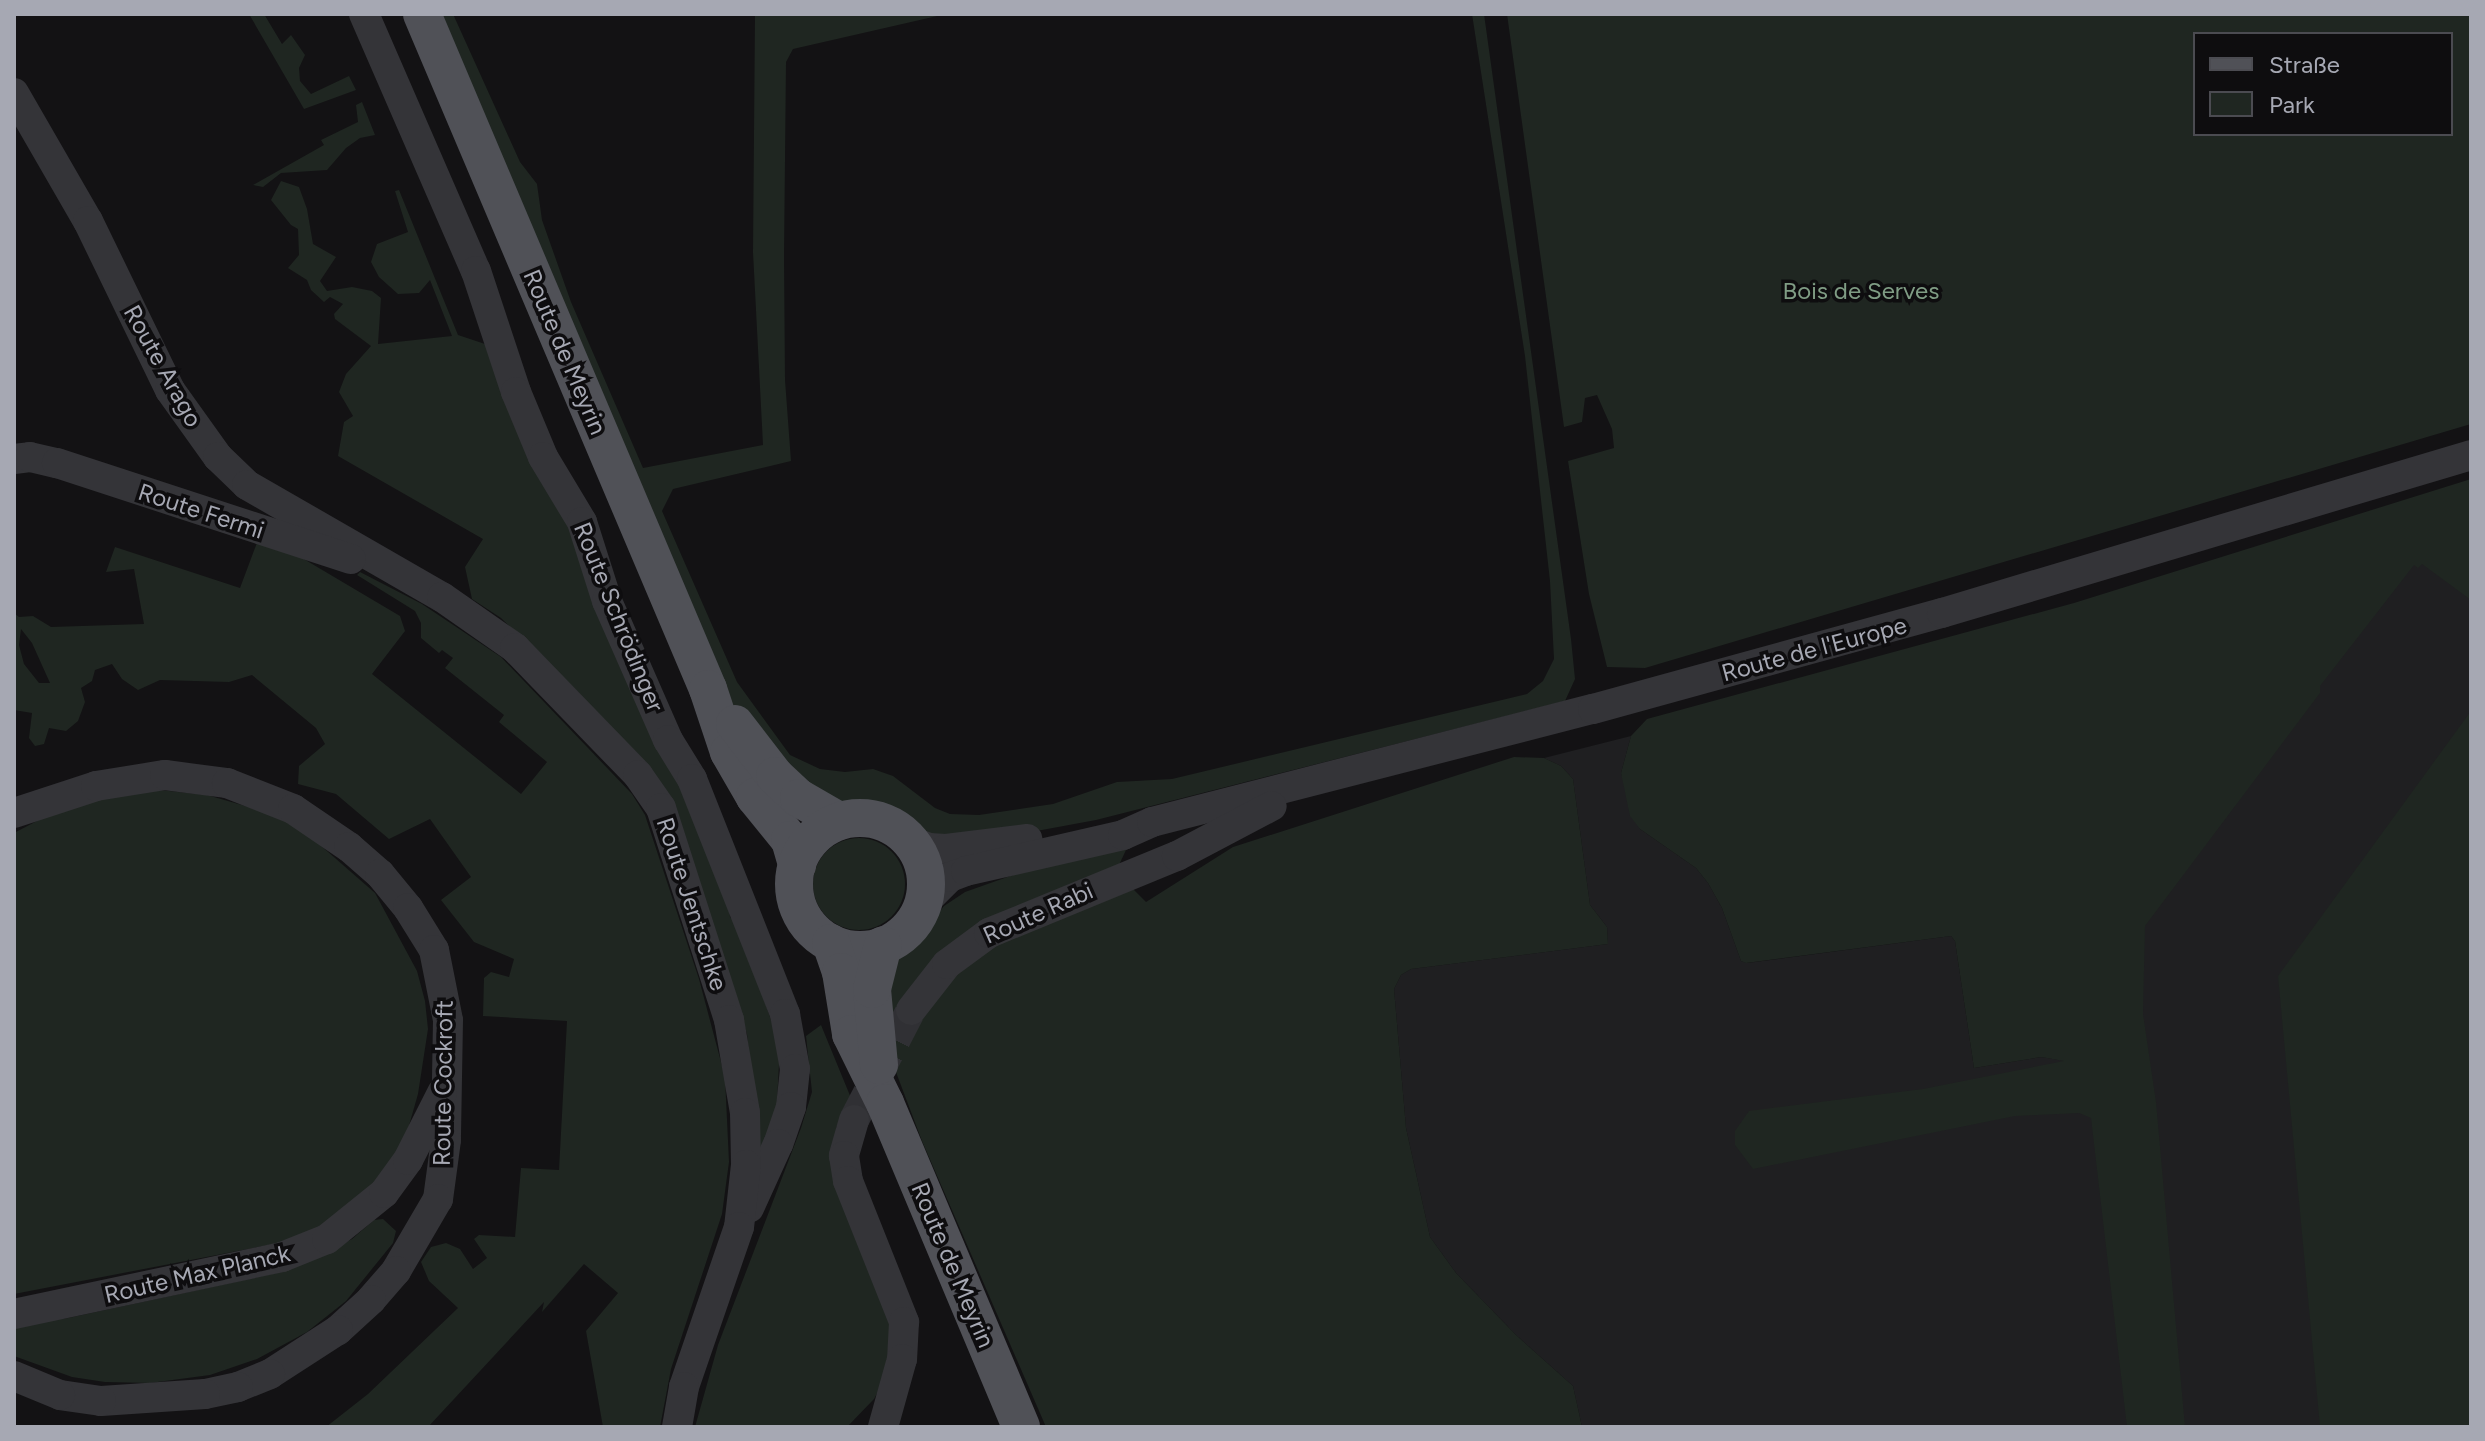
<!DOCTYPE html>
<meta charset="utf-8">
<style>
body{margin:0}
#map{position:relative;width:2485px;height:1441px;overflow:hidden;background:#131214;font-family:Figtree,sans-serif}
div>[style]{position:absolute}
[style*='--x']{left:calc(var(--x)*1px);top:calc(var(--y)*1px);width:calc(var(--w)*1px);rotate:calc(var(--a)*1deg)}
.built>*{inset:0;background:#1f1f21}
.green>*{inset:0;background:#1f2621}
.round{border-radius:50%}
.minor-tunnel>*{height:30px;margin-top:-15px;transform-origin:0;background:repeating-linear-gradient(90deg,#303034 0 30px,transparent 0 45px)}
.minor>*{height:30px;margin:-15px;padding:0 15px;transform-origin:15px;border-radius:15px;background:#343438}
.major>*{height:38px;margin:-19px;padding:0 19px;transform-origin:19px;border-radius:19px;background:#505157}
.major>.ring{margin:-19px;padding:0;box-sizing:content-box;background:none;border:38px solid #505157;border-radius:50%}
span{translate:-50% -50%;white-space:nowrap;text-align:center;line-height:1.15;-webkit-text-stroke:7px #0e0d0f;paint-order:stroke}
.park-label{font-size:24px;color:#7f9c84}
.street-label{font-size:24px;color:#a6a8b3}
.frame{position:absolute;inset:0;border:16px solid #a6a8b3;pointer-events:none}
.legend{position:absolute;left:2193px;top:32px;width:260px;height:104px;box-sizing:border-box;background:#0e0d0f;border:2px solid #4b4b51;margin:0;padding:10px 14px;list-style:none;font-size:24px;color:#a6a8b3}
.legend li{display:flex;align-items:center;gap:16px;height:40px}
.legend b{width:40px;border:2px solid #4b4b51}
</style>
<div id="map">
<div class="built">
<i style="clip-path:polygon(2424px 560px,2471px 593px,2471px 721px,2323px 1427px,1582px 1427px,1573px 1386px,1516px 1335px,1456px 1273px,1430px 1237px,1406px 1128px,1394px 989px,1401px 975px,1411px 969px,1608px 944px,1607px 927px,1590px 905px,1573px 779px,1561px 766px,1544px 758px,1631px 736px,1621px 773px,1640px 829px,1696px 868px,1708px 883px,1722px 908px,1741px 961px,1747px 963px,1951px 936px,1955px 941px,1974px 1068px,2041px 1057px,2086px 1064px,2137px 922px,2171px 651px)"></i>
</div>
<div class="green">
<i style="clip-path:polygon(249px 14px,264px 14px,282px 44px,291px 35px,305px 55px,299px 68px,300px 81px,311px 94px,349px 76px,356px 90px,304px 109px)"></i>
<i style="clip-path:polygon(438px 14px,453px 14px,520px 162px,537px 184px,542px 220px,571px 302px,643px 468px,763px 445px,753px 252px,755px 14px,946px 14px,793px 49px,786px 62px,784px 257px,785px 380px,791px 461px,673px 489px,662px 511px,737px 682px,790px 755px,820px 769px,845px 772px,873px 769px,893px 776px,935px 808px,950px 814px,979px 815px,1053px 804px,1117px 782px,1172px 779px,1527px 694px,1543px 681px,1554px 659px,1550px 581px,1525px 356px,1472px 14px,1484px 14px,1571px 639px,1575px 679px,1565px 701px,1096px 820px,1031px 832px,946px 840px,923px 831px,902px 813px,878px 803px,831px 802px,742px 721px,726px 694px)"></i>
<i style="clip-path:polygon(evenodd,1507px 14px,2471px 14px,2471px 424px,1645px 668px,1607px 667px,1589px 594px,1568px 461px,1614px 448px,1612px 429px,1597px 395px,1585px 398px,1582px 422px,1564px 427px,1507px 14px,2195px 34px,2451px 34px,2451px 134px,2195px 134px,2195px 34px)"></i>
<i style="clip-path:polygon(362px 102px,375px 135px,360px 138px,346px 148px,327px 170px,281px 173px,263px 187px,253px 185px,324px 145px,321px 140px,358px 122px,356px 105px)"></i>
<i style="clip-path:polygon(281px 181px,299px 187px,307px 209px,313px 244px,336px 257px,320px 281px,327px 291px,352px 287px,372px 291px,381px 298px,378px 344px,452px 336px,430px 280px,419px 293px,398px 294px,379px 277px,371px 262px,377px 244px,408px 232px,395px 191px,399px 190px,458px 335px,488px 345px,728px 891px,730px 917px,739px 927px,780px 1046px,776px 1120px,760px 1155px,747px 1034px,692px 858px,580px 694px,501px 618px,472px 599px,465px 567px,483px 539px,338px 456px,344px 422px,353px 416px,339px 392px,346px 374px,371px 346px,335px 319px,334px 314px,343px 304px,330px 297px,324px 302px,311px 290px,307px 280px,288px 268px,299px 255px,298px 229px,291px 225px,271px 200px)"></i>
<i style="clip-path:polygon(2471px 479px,2471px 600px,2422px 564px,2418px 568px,2414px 565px,2320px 686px,2320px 693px,2145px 926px,2143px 1014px,2156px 1102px,2185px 1427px,2127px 1427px,2091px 1118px,2079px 1113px,2015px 1116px,1753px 1169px,1735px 1145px,1735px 1131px,1749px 1111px,1923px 1089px,2064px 1061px,2041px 1057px,1974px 1068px,1955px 941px,1951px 936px,1746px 963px,1741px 961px,1722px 908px,1708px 883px,1696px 868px,1640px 829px,1630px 816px,1621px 773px,1631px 736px,1647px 719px,2074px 603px)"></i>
<i style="clip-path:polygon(evenodd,258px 540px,297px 555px,400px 616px,405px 631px,372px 674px,521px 794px,547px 762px,499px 722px,504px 715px,445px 668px,453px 658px,442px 650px,439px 653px,421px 638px,421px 623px,415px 611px,357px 575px,360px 572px,422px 604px,501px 657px,632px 794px,645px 815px,699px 979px,725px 1077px,729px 1162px,722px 1214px,671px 1369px,660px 1427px,603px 1427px,586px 1331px,618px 1293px,584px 1264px,542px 1312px,544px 1302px,428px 1427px,326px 1427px,368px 1394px,458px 1308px,429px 1281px,421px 1262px,431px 1247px,446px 1243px,460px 1249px,473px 1269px,487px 1258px,474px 1239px,479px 1235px,515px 1237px,521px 1168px,559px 1170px,567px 1021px,483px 1016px,484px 978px,491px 972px,509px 977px,514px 959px,474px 942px,441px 900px,471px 877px,430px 819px,389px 839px,336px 794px,298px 784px,299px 766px,325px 744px,316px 728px,252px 675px,229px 682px,160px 680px,138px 690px,122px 679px,112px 664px,95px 670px,92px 681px,81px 688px,85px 702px,78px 721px,66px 731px,49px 728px,44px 744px,35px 746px,29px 738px,32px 713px,14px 710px,14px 613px,19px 617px,33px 616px,51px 627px,144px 624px,134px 569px,106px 572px,115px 547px,240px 588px,258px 540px,21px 629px,32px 643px,50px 683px,39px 683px,24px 664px,19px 645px,21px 629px)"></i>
<i style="clip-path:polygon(2471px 711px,2471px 1427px,2320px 1427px,2278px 976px)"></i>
<i style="clip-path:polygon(1514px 757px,1544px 758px,1561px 766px,1573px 779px,1590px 905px,1607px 927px,1608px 944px,1411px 969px,1401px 975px,1394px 989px,1406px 1128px,1430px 1237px,1456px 1273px,1516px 1335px,1573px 1386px,1582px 1427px,1046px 1427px,922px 1141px,891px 1059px,886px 1035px,893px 958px,916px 941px,944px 906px,965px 892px,1024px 871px,1123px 847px,1126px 850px,1119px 865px,993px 918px,942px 988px,989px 947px,1130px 886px,1146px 902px,1233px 847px)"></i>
<i style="clip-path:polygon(150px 789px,207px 795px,263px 811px,303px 830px,375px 893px,417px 971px,425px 1001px,428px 1029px,418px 1094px,404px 1143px,375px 1187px,323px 1225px,284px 1242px,14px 1294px,14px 833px,54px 812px,104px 796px)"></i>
<i class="round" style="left:813px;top:838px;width:92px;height:92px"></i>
<i style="clip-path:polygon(821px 1025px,851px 1098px,836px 1128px,892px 1333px,882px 1384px,874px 1399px,847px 1427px,695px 1427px,718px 1345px,801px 1128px,812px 1092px,806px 1036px)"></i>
<i style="clip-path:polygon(383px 1219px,396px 1231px,393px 1243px,346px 1301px,307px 1332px,257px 1359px,210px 1375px,150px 1383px,105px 1382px,72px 1377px,14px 1356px,14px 1325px,68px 1318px,281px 1272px,315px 1259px,352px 1239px,374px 1220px)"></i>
</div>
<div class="minor-tunnel">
<i style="--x:854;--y:1120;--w:124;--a:-62.6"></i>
</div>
<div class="minor">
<i style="--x:364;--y:14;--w:280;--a:66.5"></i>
<i style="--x:476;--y:271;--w:127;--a:71.7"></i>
<i style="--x:516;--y:392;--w:70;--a:67.4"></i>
<i style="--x:543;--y:457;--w:76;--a:59"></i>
<i style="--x:582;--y:522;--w:83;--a:72.4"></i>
<i style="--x:607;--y:601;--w:152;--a:66.3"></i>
<i style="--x:668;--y:740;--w:46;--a:58.4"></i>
<i style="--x:692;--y:779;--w:253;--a:68.4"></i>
<i style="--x:785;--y:1014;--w:56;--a:79.7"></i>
<i style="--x:795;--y:1069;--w:38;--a:96"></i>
<i style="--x:791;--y:1107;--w:39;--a:109"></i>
<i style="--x:778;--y:1144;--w:70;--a:114.4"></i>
<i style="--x:14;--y:93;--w:148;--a:60"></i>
<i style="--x:88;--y:221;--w:188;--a:64.1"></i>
<i style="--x:170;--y:390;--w:82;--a:54.4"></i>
<i style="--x:218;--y:457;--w:40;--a:44"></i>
<i style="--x:247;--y:485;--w:225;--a:29.9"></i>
<i style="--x:442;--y:597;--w:89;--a:34.9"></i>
<i style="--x:515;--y:648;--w:177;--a:45.9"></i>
<i style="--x:638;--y:775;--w:40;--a:55.1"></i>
<i style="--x:661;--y:808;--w:223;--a:72.2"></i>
<i style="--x:729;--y:1020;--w:94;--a:80.2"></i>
<i style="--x:745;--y:1113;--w:52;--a:88.9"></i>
<i style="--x:746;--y:1165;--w:62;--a:96.4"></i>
<i style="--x:739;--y:1227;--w:169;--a:109"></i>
<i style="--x:684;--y:1387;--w:41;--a:99.9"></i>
<i style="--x:14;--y:459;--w:16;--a:-7"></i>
<i style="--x:30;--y:457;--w:28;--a:13"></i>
<i style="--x:57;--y:463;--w:309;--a:18.1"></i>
<i style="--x:14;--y:813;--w:86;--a:-18.2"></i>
<i style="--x:96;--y:786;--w:70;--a:-9.1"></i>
<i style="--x:165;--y:775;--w:63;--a:7.4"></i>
<i style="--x:227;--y:783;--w:71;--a:21.5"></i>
<i style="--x:293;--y:809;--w:68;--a:34.2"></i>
<i style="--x:349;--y:847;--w:41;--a:41.1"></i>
<i style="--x:380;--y:874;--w:44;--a:50.5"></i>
<i style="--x:408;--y:908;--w:49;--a:58.2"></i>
<i style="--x:434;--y:950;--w:71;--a:78.7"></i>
<i style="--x:448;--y:1020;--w:120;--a:91"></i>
<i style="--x:446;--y:1140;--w:60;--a:97.7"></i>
<i style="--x:438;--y:1199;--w:83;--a:120.3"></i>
<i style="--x:396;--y:1271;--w:38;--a:131"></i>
<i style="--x:371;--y:1300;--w:45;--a:137.7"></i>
<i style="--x:338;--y:1330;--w:81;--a:147.1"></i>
<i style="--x:270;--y:1374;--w:35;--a:158"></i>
<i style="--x:238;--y:1387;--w:34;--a:168"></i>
<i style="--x:205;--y:1394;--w:104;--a:176.1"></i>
<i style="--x:101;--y:1401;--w:41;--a:-171.7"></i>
<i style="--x:60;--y:1395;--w:50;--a:-157.6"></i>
<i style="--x:910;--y:841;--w:20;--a:20"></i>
<i style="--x:929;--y:848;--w:17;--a:3"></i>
<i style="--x:946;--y:849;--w:82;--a:-7"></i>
<i style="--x:922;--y:905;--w:40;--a:-45"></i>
<i style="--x:950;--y:877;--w:17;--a:-21"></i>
<i style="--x:966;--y:871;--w:161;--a:-12.9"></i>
<i style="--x:1123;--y:835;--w:32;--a:-24"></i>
<i style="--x:1152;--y:822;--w:455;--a:-14.4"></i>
<i style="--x:1593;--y:709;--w:362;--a:-15.4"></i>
<i style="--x:1942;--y:613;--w:552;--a:-16.63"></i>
<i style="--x:911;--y:1010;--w:58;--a:-52"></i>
<i style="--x:947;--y:964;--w:52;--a:-36.4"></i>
<i style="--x:989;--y:933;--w:203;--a:-22.3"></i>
<i style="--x:1177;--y:856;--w:107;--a:-27.8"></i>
<i style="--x:854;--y:1120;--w:37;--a:106"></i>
<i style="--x:844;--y:1156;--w:25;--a:81"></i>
<i style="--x:848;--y:1181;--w:152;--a:68.3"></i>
<i style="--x:904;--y:1322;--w:37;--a:93"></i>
<i style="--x:902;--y:1359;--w:71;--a:105.6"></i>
<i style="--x:14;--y:1314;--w:274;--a:-12"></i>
<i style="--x:282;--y:1257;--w:48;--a:-21.8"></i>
<i style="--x:327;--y:1239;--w:73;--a:-38.9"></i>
<i style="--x:384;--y:1193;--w:41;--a:-54"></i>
<i style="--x:408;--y:1160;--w:75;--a:-63.1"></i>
</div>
<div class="major">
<i style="--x:422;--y:14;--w:733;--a:67.04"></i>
<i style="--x:708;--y:689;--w:66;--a:71.6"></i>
<i style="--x:729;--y:752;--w:52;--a:60"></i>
<i style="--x:755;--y:797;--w:55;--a:50.9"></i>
<i style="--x:790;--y:840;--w:26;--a:74"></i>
<i style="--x:735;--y:724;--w:66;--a:52.4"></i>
<i style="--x:775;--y:776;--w:33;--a:43"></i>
<i style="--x:799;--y:798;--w:46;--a:29.9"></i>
<i class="ring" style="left:794px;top:818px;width:94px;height:94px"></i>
<i style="--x:831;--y:943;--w:31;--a:71"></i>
<i style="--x:841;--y:972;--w:63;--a:80.8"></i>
<i style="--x:851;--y:1034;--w:77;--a:63.8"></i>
<i style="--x:885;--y:1103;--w:351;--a:67.2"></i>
<i style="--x:879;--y:1065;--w:76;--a:-95.3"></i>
<i style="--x:872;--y:989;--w:45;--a:-76"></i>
</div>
<div class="park-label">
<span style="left:1861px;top:291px">Bois de Serves</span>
</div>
<div class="street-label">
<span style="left:565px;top:352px;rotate:67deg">Route de Meyrin</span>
<span style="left:163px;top:366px;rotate:61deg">Route Arago</span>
<span style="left:201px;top:511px;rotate:18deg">Route Fermi</span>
<span style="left:619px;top:617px;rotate:68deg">Route Schrödinger</span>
<span style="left:1814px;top:649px;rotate:-15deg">Route de l'Europe</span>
<span style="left:692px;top:904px;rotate:72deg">Route Jentschke</span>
<span style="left:1038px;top:913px;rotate:-24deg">Route Rabi</span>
<span style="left:443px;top:1083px;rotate:-89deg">Route Cockroft</span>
<span style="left:953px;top:1265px;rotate:67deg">Route de Meyrin</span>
<span style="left:197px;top:1274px;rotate:-13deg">Route Max Planck</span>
</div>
<div class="frame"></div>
<ul class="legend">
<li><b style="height:10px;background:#505157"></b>Straße</li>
<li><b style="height:22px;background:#1f2621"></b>Park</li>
</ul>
</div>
